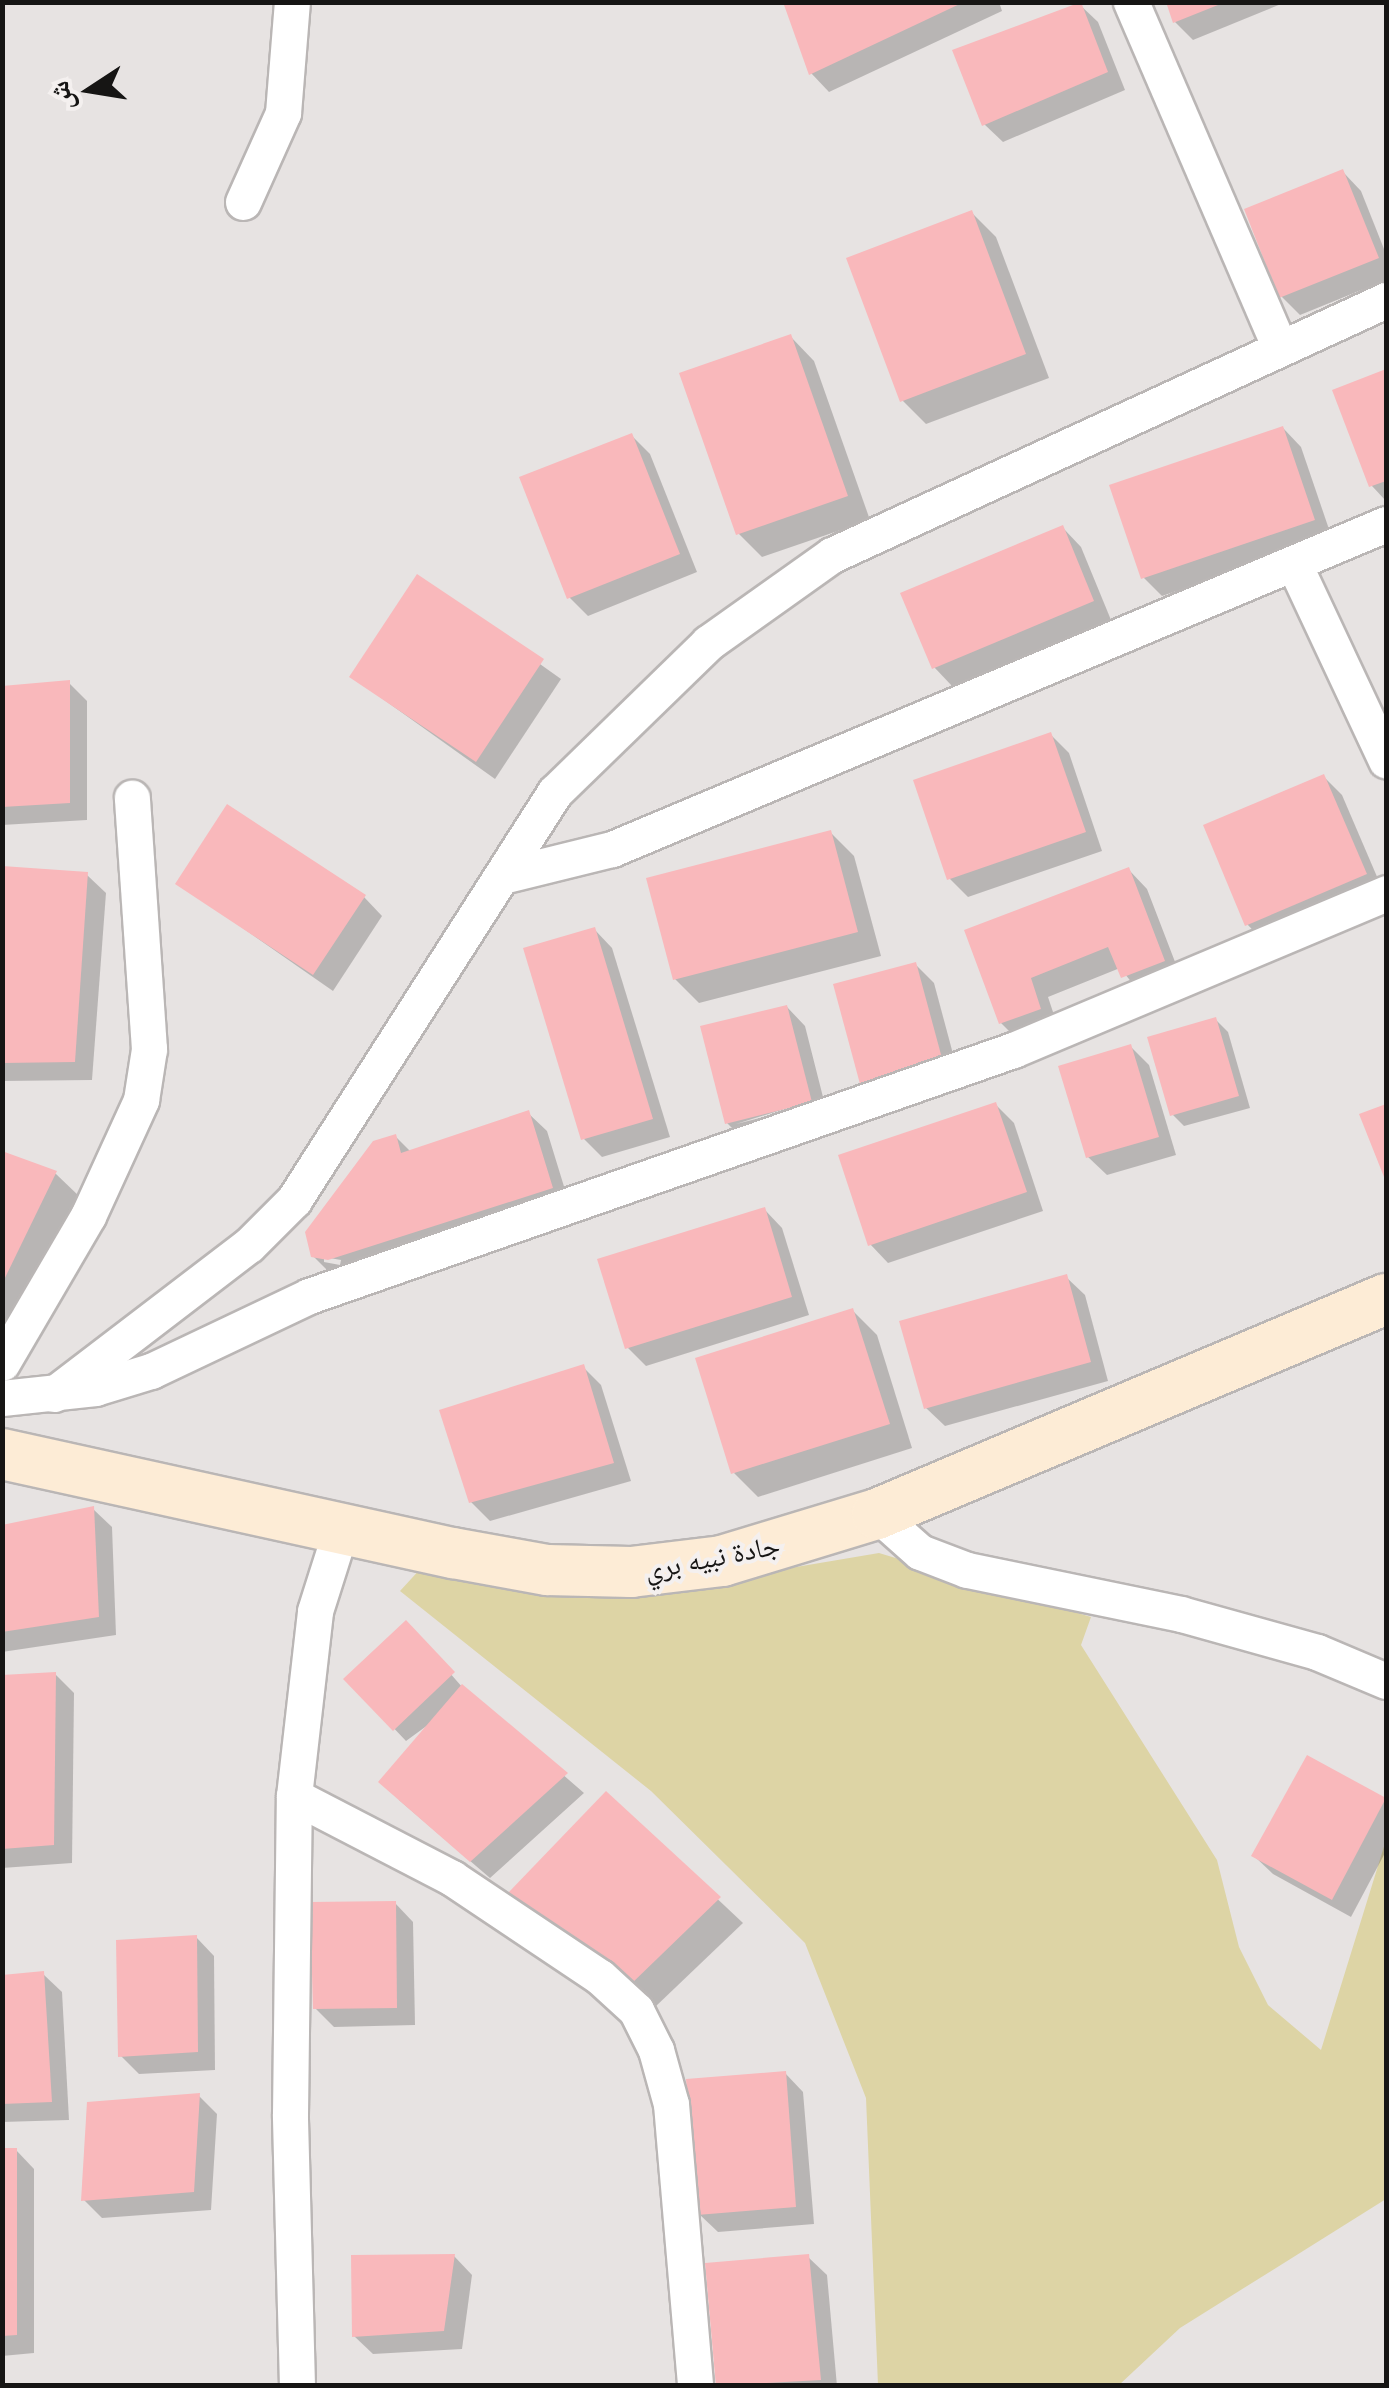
<!DOCTYPE html>
<meta charset="utf-8">
<style>
body{margin:0}
#map{position:relative;width:1389px;height:2388px;overflow:hidden;background:#e7e3e2;font-family:"Space Grotesk","Noto Naskh Arabic",sans-serif}
div>[style]{position:absolute}
[style*='--x']{left:calc(var(--x)*1px);top:calc(var(--y)*1px);width:calc(var(--w)*1px);rotate:calc(var(--a)*1deg)}
.green>*{inset:0;background:#ddd4a5}
.shadow>*{inset:0;background:#0003}
.building>*{inset:0;background:#f9b8bb}
.roads{filter:drop-shadow(2px 0 #bab6b5) drop-shadow(-2px 0 #bab6b5) drop-shadow(0 2px #bab6b5) drop-shadow(0 -2px #bab6b5)}
.street>*{height:35px;margin:-17.5px;padding:0 17.5px;transform-origin:17.5px;border-radius:17.5px;background:#fff}
.secondary>*{height:50px;margin:-25px;padding:0 25px;transform-origin:25px;border-radius:25px;background:#fdecd6}
span{translate:-50% -50%;white-space:nowrap;text-align:center;line-height:1.15;-webkit-text-stroke:8px #f4f0ef;paint-order:stroke}
.street-label{font-size:28px;color:#161514}
.frame{position:absolute;inset:0;border:5px solid #161514;pointer-events:none}
.north{position:absolute;left:40px;top:40px;width:100px;height:100px;-webkit-text-stroke:8px #f4f0ef;paint-order:stroke;rotate:258deg;font-size:28px;font-weight:700;line-height:40px;text-align:center;color:#161514}
.north::after{content:'';display:block;margin:auto;width:35px;height:45px;background:#161514;clip-path:polygon(50% 0,100% 100%,50% 72%,0 100%)}
</style>
<div id="map">
<div class="green">
<i style="clip-path:polygon(879px 1553px,1091px 1617px,1081px 1645px,1217px 1860px,1239px 1947px,1268px 2005px,1321px 2050px,1386px 1840px,1386px 2199px,1180px 2328px,1119px 2385px,878px 2385px,866px 2098px,805px 1943px,651px 1791px,400px 1591px,423px 1566px,666px 1589px)"></i>
</div>
<div class="shadow">
<i style="clip-path:polygon(785px 2px,999px 2px,1002px 11px,829px 92px,811px 73px)"></i>
<i style="clip-path:polygon(1169px 2px,1286px 2px,1193px 40px,1175px 22px)"></i>
<i style="clip-path:polygon(1079px 4px,1098px 22px,1125px 90px,1003px 142px,984px 124px)"></i>
<i style="clip-path:polygon(1343px 172px,1361px 191px,1386px 254px,1386px 280px,1300px 315px,1281px 296px)"></i>
<i style="clip-path:polygon(972px 213px,996px 237px,1049px 378px,926px 424px,902px 400px)"></i>
<i style="clip-path:polygon(790px 336px,814px 361px,870px 520px,762px 557px,738px 533px)"></i>
<i style="clip-path:polygon(1386px 372px,1386px 501px,1372px 486px,1336px 391px)"></i>
<i style="clip-path:polygon(1283px 428px,1301px 447px,1332px 538px,1162px 596px,1143px 577px)"></i>
<i style="clip-path:polygon(632px 436px,650px 454px,697px 572px,588px 616px,569px 597px)"></i>
<i style="clip-path:polygon(1063px 528px,1081px 547px,1111px 620px,952px 686px,934px 667px)"></i>
<i style="clip-path:polygon(418px 577px,561px 679px,495px 779px,352px 677px)"></i>
<i style="clip-path:polygon(69px 683px,87px 701px,87px 820px,2px 825px,2px 689px)"></i>
<i style="clip-path:polygon(1050px 734px,1069px 753px,1102px 851px,968px 897px,949px 878px)"></i>
<i style="clip-path:polygon(1324px 777px,1342px 795px,1384px 893px,1265px 943px,1247px 924px)"></i>
<i style="clip-path:polygon(830px 832px,854px 856px,881px 956px,699px 1003px,675px 979px)"></i>
<i style="clip-path:polygon(2px 869px,87px 875px,106px 893px,92px 1080px,2px 1081px)"></i>
<i style="clip-path:polygon(1129px 870px,1147px 889px,1182px 980px,1142px 995px,1120px 968px,1048px 997px,1058px 1027px,1019px 1041px,1001px 1023px,967px 932px)"></i>
<i style="clip-path:polygon(178px 883px,364px 897px,382px 916px,333px 991px)"></i>
<i style="clip-path:polygon(594px 929px,612px 948px,670px 1137px,602px 1157px,584px 1139px)"></i>
<i style="clip-path:polygon(916px 965px,934px 983px,960px 1080px,880px 1101px,862px 1083px)"></i>
<i style="clip-path:polygon(787px 1007px,805px 1026px,823px 1097px,736px 1124px,824px 1102px,745px 1141px,727px 1123px)"></i>
<i style="clip-path:polygon(1216px 1020px,1228px 1032px,1250px 1108px,1184px 1126px,1172px 1114px)"></i>
<i style="clip-path:polygon(1131px 1047px,1149px 1065px,1176px 1155px,1107px 1175px,1088px 1157px)"></i>
<i style="clip-path:polygon(996px 1105px,1014px 1123px,1043px 1211px,888px 1263px,870px 1244px)"></i>
<i style="clip-path:polygon(evenodd,528px 1113px,547px 1131px,570px 1206px,332px 1275px,313px 1256px,395px 1136px,411px 1152px,528px 1113px,324px 1257px,341px 1260px,340px 1265px,324px 1262px,324px 1257px)"></i>
<i style="clip-path:polygon(2px 1154px,56px 1174px,80px 1197px,2px 1356px)"></i>
<i style="clip-path:polygon(764px 1209px,782px 1228px,809px 1315px,646px 1366px,627px 1347px)"></i>
<i style="clip-path:polygon(1066px 1277px,1085px 1295px,1108px 1381px,945px 1426px,926px 1408px)"></i>
<i style="clip-path:polygon(853px 1311px,877px 1335px,912px 1448px,758px 1497px,734px 1473px)"></i>
<i style="clip-path:polygon(583px 1367px,601px 1385px,631px 1481px,490px 1521px,471px 1502px)"></i>
<i style="clip-path:polygon(93px 1509px,112px 1527px,116px 1635px,2px 1652px,2px 1527px)"></i>
<i style="clip-path:polygon(406px 1623px,463px 1688px,584px 1793px,490px 1878px,399px 1800px,432px 1722px,406px 1741px,347px 1679px)"></i>
<i style="clip-path:polygon(55px 1674px,74px 1693px,72px 1863px,2px 1868px,2px 1677px)"></i>
<i style="clip-path:polygon(1308px 1758px,1386px 1802px,1386px 1851px,1351px 1917px,1273px 1874px,1254px 1856px)"></i>
<i style="clip-path:polygon(606px 1794px,743px 1923px,654px 2008px,510px 1894px)"></i>
<i style="clip-path:polygon(395px 1903px,413px 1922px,415px 2025px,334px 2027px,315px 2008px)"></i>
<i style="clip-path:polygon(196px 1937px,214px 1956px,215px 2070px,139px 2074px,121px 2056px)"></i>
<i style="clip-path:polygon(43px 1974px,62px 1992px,69px 2120px,2px 2122px,2px 1977px)"></i>
<i style="clip-path:polygon(785px 2073px,803px 2092px,814px 2224px,718px 2232px,699px 2214px)"></i>
<i style="clip-path:polygon(199px 2096px,217px 2114px,211px 2210px,102px 2218px,84px 2200px)"></i>
<i style="clip-path:polygon(2px 2150px,16px 2150px,34px 2169px,34px 2353px,2px 2356px)"></i>
<i style="clip-path:polygon(454px 2256px,472px 2275px,462px 2349px,373px 2354px,354px 2336px)"></i>
<i style="clip-path:polygon(808px 2257px,827px 2275px,837px 2386px,719px 2386px)"></i>
</div>
<div class="building">
<i style="clip-path:polygon(783px 2px,964px 2px,809px 75px)"></i>
<i style="clip-path:polygon(1081px 2px,1108px 72px,982px 126px,952px 50px)"></i>
<i style="clip-path:polygon(1166px 2px,1223px 2px,1223px 3px,1173px 23px)"></i>
<i style="clip-path:polygon(1343px 169px,1379px 258px,1279px 298px,1244px 209px)"></i>
<i style="clip-path:polygon(972px 210px,1026px 354px,900px 402px,846px 258px)"></i>
<i style="clip-path:polygon(791px 334px,848px 496px,736px 535px,679px 373px)"></i>
<i style="clip-path:polygon(1386px 369px,1386px 481px,1369px 487px,1332px 390px)"></i>
<i style="clip-path:polygon(1283px 426px,1315px 520px,1141px 579px,1109px 485px)"></i>
<i style="clip-path:polygon(632px 433px,680px 554px,567px 599px,519px 477px)"></i>
<i style="clip-path:polygon(1063px 525px,1094px 601px,932px 669px,900px 593px)"></i>
<i style="clip-path:polygon(417px 574px,544px 659px,476px 762px,349px 677px)"></i>
<i style="clip-path:polygon(70px 680px,70px 803px,2px 807px,2px 686px)"></i>
<i style="clip-path:polygon(1051px 732px,1086px 832px,947px 880px,913px 780px)"></i>
<i style="clip-path:polygon(1324px 774px,1367px 874px,1245px 926px,1203px 825px)"></i>
<i style="clip-path:polygon(227px 804px,366px 895px,313px 975px,175px 884px)"></i>
<i style="clip-path:polygon(831px 830px,858px 932px,673px 980px,646px 878px)"></i>
<i style="clip-path:polygon(2px 866px,88px 872px,75px 1062px,2px 1063px)"></i>
<i style="clip-path:polygon(1129px 867px,1165px 961px,1121px 978px,1108px 947px,1031px 978px,1041px 1009px,999px 1024px,964px 930px)"></i>
<i style="clip-path:polygon(595px 927px,653px 1119px,581px 1140px,523px 948px)"></i>
<i style="clip-path:polygon(916px 962px,943px 1062px,860px 1084px,833px 984px)"></i>
<i style="clip-path:polygon(787px 1005px,812px 1102px,725px 1124px,700px 1026px)"></i>
<i style="clip-path:polygon(1216px 1017px,1239px 1096px,1170px 1116px,1147px 1037px)"></i>
<i style="clip-path:polygon(1131px 1044px,1159px 1137px,1086px 1158px,1058px 1066px)"></i>
<i style="clip-path:polygon(996px 1102px,1027px 1192px,868px 1246px,838px 1155px)"></i>
<i style="clip-path:polygon(1386px 1104px,1386px 1182px,1359px 1114px)"></i>
<i style="clip-path:polygon(529px 1110px,553px 1188px,328px 1260px,311px 1257px,305px 1232px,373px 1141px,396px 1134px,401px 1153px)"></i>
<i style="clip-path:polygon(2px 1151px,57px 1171px,2px 1284px)"></i>
<i style="clip-path:polygon(765px 1207px,792px 1297px,625px 1349px,597px 1259px)"></i>
<i style="clip-path:polygon(1067px 1274px,1091px 1362px,924px 1409px,899px 1321px)"></i>
<i style="clip-path:polygon(853px 1308px,890px 1424px,731px 1474px,695px 1358px)"></i>
<i style="clip-path:polygon(584px 1364px,614px 1463px,469px 1503px,439px 1410px)"></i>
<i style="clip-path:polygon(94px 1506px,99px 1617px,2px 1632px,2px 1525px)"></i>
<i style="clip-path:polygon(406px 1620px,455px 1672px,393px 1731px,343px 1679px)"></i>
<i style="clip-path:polygon(56px 1672px,54px 1845px,2px 1849px,2px 1675px)"></i>
<i style="clip-path:polygon(462px 1684px,568px 1773px,470px 1862px,378px 1782px)"></i>
<i style="clip-path:polygon(1307px 1755px,1386px 1798px,1332px 1900px,1251px 1856px)"></i>
<i style="clip-path:polygon(606px 1791px,721px 1897px,629px 1986px,507px 1894px)"></i>
<i style="clip-path:polygon(396px 1901px,397px 2008px,313px 2009px,310px 1902px)"></i>
<i style="clip-path:polygon(197px 1935px,198px 2052px,118px 2057px,116px 1940px)"></i>
<i style="clip-path:polygon(44px 1971px,52px 2102px,2px 2104px,2px 1975px)"></i>
<i style="clip-path:polygon(786px 2071px,796px 2207px,697px 2215px,686px 2079px)"></i>
<i style="clip-path:polygon(200px 2093px,194px 2192px,81px 2201px,87px 2102px)"></i>
<i style="clip-path:polygon(2px 2148px,17px 2148px,17px 2335px,2px 2336px)"></i>
<i style="clip-path:polygon(455px 2254px,444px 2331px,352px 2337px,351px 2255px)"></i>
<i style="clip-path:polygon(809px 2254px,821px 2380px,716px 2386px,705px 2263px)"></i>
</div>
<div class="roads">
<div class="street">
<i style="--x:1131;--y:2;--w:374;--a:66.7"></i>
<i style="--x:243;--y:202;--w:98;--a:-65.8"></i>
<i style="--x:283;--y:113;--w:111;--a:-85.4"></i>
<i style="--x:1294;--y:564;--w:217;--a:64.9"></i>
<i style="--x:506;--y:875;--w:109;--a:-13.8"></i>
<i style="--x:612;--y:849;--w:839;--a:-22.78"></i>
<i style="--x:2;--y:1363;--w:170;--a:-59.7"></i>
<i style="--x:88;--y:1216;--w:128;--a:-65.4"></i>
<i style="--x:141;--y:1100;--w:52;--a:-81.1"></i>
<i style="--x:149;--y:1049;--w:252;--a:-93.9"></i>
<i style="--x:54;--y:1394;--w:245;--a:-37.4"></i>
<i style="--x:249;--y:1245;--w:64;--a:-45"></i>
<i style="--x:294;--y:1200;--w:484;--a:-57.4"></i>
<i style="--x:555;--y:792;--w:214;--a:-44.2"></i>
<i style="--x:708;--y:643;--w:152;--a:-35.4"></i>
<i style="--x:832;--y:555;--w:610;--a:-24.72"></i>
<i style="--x:2;--y:1398;--w:94;--a:-6.1"></i>
<i style="--x:95;--y:1388;--w:59;--a:-16.9"></i>
<i style="--x:151;--y:1371;--w:175;--a:-25.4"></i>
<i style="--x:309;--y:1296;--w:746;--a:-19.26"></i>
<i style="--x:1013;--y:1050;--w:405;--a:-22.8"></i>
<i style="--x:877;--y:1514;--w:57;--a:41.5"></i>
<i style="--x:920;--y:1552;--w:50;--a:21"></i>
<i style="--x:967;--y:1570;--w:218;--a:11.6"></i>
<i style="--x:1181;--y:1614;--w:141;--a:15.6"></i>
<i style="--x:1317;--y:1652;--w:75;--a:22.8"></i>
<i style="--x:294;--y:1796;--w:178;--a:27.4"></i>
<i style="--x:452;--y:1878;--w:178;--a:33.8"></i>
<i style="--x:600;--y:1977;--w:49;--a:42.5"></i>
<i style="--x:636;--y:2010;--w:45;--a:63.4"></i>
<i style="--x:656;--y:2050;--w:56;--a:74.5"></i>
<i style="--x:671;--y:2104;--w:283;--a:85.1"></i>
<i style="--x:297;--y:2386;--w:272;--a:-91.5"></i>
<i style="--x:290;--y:2114;--w:318;--a:-89.3"></i>
<i style="--x:294;--y:1796;--w:186;--a:-83.5"></i>
<i style="--x:315;--y:1611;--w:86;--a:-72.4"></i>
</div>
<div class="secondary">
<i style="--x:2;--y:1454;--w:462;--a:12.4"></i>
<i style="--x:453;--y:1553;--w:96;--a:10.3"></i>
<i style="--x:547;--y:1570;--w:84;--a:1.4"></i>
<i style="--x:631;--y:1572;--w:92;--a:-6.9"></i>
<i style="--x:722;--y:1561;--w:162;--a:-16.9"></i>
<i style="--x:877;--y:1514;--w:553;--a:-22.9"></i>
</div>
</div>
<div class="street-label">
<span style="left:712px;top:1557px;rotate:-11deg">جادة نبيه بري</span>
</div>
<div class="frame"></div>
<div class="north">ش</div>
</div>
